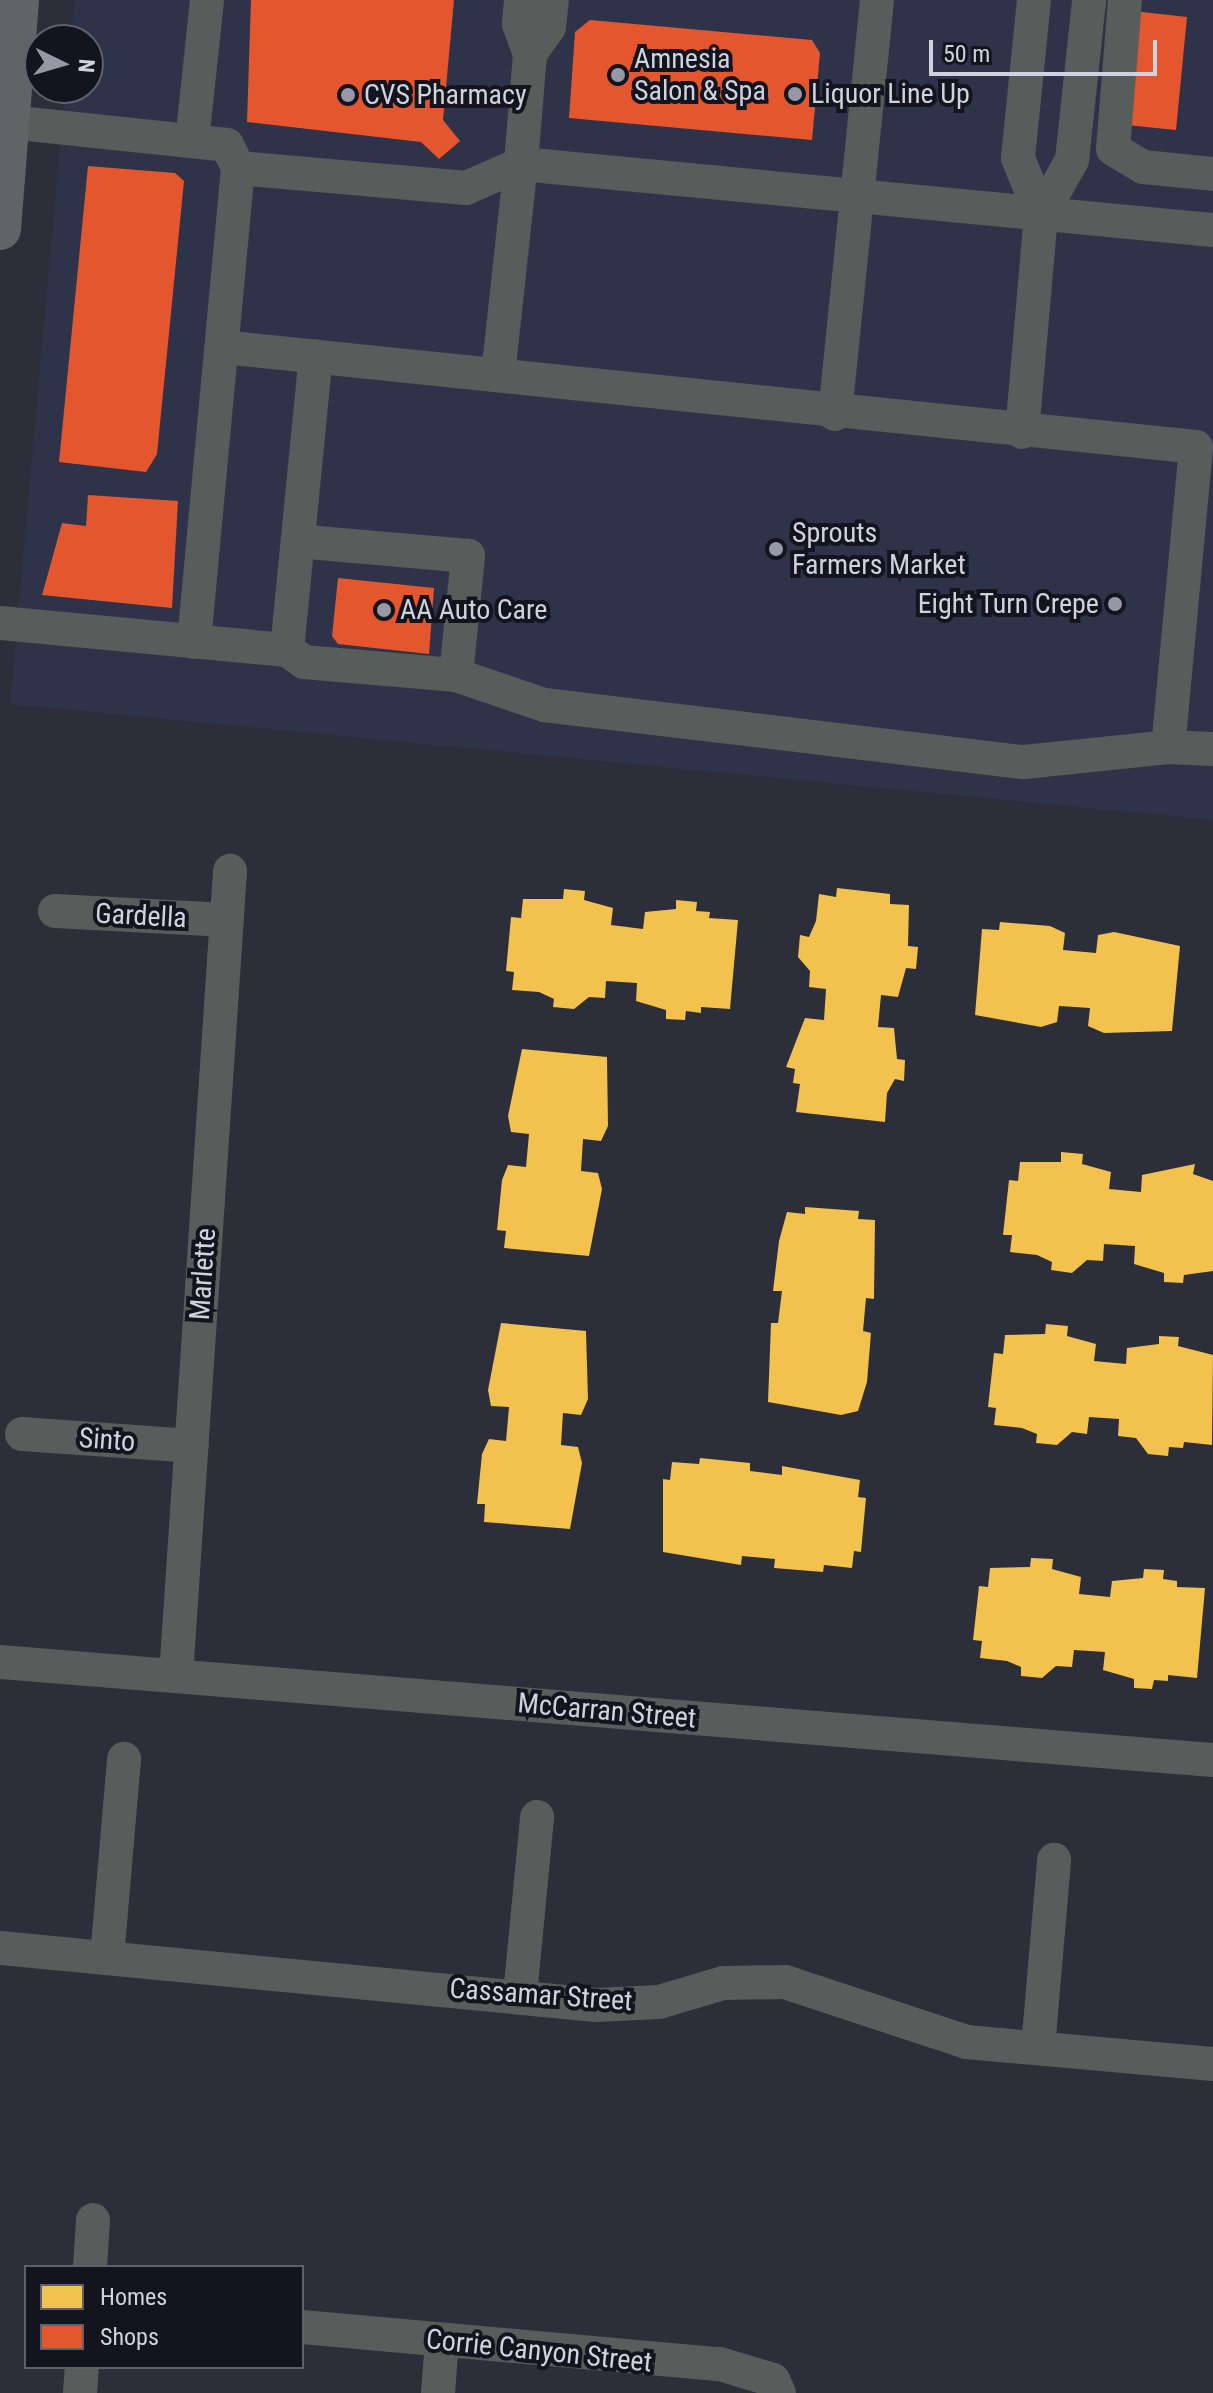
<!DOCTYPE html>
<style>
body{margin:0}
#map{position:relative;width:1213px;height:2393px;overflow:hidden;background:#2c2e39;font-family:"Roboto Condensed",sans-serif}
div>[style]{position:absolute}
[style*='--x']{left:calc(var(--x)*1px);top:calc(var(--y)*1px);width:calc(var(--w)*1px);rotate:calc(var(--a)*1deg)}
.built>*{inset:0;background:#2f334a}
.homes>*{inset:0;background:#f2c14e}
.shops>*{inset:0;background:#e4572e}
.minor>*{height:34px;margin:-17px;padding:0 17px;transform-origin:17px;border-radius:17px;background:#575d5a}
.major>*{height:42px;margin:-21px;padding:0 21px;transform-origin:21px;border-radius:21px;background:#5f6564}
.dots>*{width:22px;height:22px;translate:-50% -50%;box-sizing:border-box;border:4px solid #13141d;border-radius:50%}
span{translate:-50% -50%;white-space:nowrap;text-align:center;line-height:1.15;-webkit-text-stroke:8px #13141d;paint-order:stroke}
.poi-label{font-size:28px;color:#cfd2df}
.left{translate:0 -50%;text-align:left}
.right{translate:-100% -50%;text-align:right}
.street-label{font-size:28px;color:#cfd2df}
.legend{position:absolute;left:24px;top:2265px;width:280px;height:104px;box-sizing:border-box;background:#13141d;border:2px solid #5e606b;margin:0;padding:10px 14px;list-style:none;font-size:24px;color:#cfd2df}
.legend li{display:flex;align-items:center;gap:16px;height:40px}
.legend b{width:40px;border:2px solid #5e606b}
.north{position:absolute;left:24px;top:24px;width:80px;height:80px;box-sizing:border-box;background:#13141d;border:2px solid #5e606b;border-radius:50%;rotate:95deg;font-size:22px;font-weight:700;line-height:32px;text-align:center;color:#cfd2df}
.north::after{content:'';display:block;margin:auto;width:28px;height:36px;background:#9699a5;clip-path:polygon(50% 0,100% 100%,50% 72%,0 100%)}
.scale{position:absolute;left:929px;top:40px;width:228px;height:36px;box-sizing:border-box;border:4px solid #cfd2df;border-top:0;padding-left:10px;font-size:24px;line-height:28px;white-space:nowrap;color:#cfd2df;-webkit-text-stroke:6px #13141d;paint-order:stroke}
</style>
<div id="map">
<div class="built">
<i style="clip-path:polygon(75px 0,1213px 0,1213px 820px,10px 704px,65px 88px,88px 88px,88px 40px,71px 40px)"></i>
</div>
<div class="homes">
<i style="clip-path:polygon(837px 888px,890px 894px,890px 904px,909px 905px,908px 946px,918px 947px,916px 969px,906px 968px,898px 997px,881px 995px,878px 1027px,894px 1028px,897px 1059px,905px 1060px,904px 1081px,895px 1079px,887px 1093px,885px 1122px,796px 1112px,800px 1084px,793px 1083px,795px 1069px,786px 1067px,805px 1018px,824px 1020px,826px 989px,809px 987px,810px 971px,798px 957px,800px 935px,809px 937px,816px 921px,819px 894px,836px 897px)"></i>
<i style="clip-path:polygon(564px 889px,585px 891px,584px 900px,613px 908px,611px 925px,643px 929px,645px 912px,676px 909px,676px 900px,697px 902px,696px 911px,710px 912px,709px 918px,738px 920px,730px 1009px,701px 1007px,701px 1013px,686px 1011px,685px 1020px,666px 1019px,666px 1010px,636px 1001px,637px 983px,606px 981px,605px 998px,589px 997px,574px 1009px,553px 1007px,554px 999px,539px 992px,512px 990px,514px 972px,506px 971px,511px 917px,521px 918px,523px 899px,563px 899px)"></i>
<i style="clip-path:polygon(1000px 922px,1050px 926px,1065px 933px,1063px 950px,1096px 953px,1098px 935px,1114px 932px,1180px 946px,1172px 1031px,1104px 1033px,1088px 1026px,1090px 1008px,1059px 1006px,1057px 1022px,1041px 1027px,975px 1015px,982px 929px,999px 930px)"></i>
<i style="clip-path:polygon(522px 1049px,607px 1057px,608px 1126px,601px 1141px,583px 1139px,581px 1171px,598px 1173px,602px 1189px,589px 1256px,504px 1248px,506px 1231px,497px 1230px,502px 1180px,508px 1165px,526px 1167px,529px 1134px,511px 1132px,508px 1116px)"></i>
<i style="clip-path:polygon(1061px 1152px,1083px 1154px,1082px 1164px,1111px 1172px,1109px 1189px,1141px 1192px,1142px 1175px,1195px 1164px,1193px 1174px,1213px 1181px,1213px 1271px,1184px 1275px,1183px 1283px,1164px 1282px,1164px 1273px,1134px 1264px,1135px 1246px,1104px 1244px,1103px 1261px,1087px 1260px,1072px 1273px,1051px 1270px,1052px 1262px,1037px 1255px,1010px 1252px,1012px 1235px,1003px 1235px,1009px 1180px,1018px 1181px,1020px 1162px,1061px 1162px)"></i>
<i style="clip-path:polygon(805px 1207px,859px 1211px,858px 1219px,875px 1220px,874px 1299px,866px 1298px,863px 1331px,871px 1333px,867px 1382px,858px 1411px,841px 1415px,768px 1402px,771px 1323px,778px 1323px,782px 1291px,773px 1291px,779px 1241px,787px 1212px,805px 1214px)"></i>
<i style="clip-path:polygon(501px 1323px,586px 1331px,588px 1399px,581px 1415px,563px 1413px,561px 1445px,578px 1447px,582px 1463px,570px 1529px,484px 1522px,485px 1504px,477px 1504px,482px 1454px,489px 1439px,506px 1441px,509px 1407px,491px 1406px,488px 1390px)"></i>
<i style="clip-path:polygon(1046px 1324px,1068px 1326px,1067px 1336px,1096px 1344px,1094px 1361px,1126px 1364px,1127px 1348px,1159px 1344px,1159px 1336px,1179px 1337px,1178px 1346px,1213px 1355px,1212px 1445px,1184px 1442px,1183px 1448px,1169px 1447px,1168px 1456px,1148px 1454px,1136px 1438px,1118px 1436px,1119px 1419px,1089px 1417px,1087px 1434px,1072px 1432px,1057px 1445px,1036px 1443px,1037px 1434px,1022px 1428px,994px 1425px,996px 1408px,988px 1407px,994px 1353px,1003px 1354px,1005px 1335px,1045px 1334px)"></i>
<i style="clip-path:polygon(700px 1458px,750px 1463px,750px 1471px,782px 1475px,782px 1466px,860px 1480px,858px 1497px,866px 1498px,861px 1552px,854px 1551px,852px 1568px,824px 1565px,823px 1572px,774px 1568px,775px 1559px,742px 1556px,741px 1565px,663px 1552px,663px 1479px,670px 1480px,672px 1462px,699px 1464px)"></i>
<i style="clip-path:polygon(1031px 1558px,1053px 1559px,1052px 1569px,1081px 1577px,1079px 1594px,1110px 1597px,1112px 1581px,1143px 1578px,1144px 1569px,1164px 1570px,1163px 1579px,1177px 1581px,1177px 1587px,1205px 1588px,1197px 1678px,1168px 1675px,1168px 1681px,1154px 1680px,1152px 1689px,1134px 1688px,1134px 1679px,1103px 1670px,1105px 1652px,1074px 1650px,1072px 1667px,1056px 1666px,1042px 1678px,1021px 1676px,1021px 1667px,1007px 1661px,980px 1658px,982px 1641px,973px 1640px,979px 1586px,988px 1587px,990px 1568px,1030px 1567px)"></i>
</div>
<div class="shops">
<i style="clip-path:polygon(251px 0,454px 0,443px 120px,460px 141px,439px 159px,421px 142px,247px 122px)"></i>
<i style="clip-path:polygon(1133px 11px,1187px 17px,1176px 130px,1117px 124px)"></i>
<i style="clip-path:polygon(590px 20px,812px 40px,820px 53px,812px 140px,569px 118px,575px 32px)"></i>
<i style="clip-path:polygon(88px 166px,175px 173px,184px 181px,157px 454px,146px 472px,59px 462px)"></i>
<i style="clip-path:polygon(88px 495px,178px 501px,172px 608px,42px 595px,62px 523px,86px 526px)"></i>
<i style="clip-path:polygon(338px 578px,434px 588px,429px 654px,338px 644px,332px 636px)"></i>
</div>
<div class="minor">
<i style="--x:521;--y:0;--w:24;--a:95"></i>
<i style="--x:519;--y:24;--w:32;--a:70"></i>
<i style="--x:530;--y:54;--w:110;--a:94.7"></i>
<i style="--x:521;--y:164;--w:695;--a:5.45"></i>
<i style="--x:1034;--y:0;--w:159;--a:95.8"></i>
<i style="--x:1018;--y:158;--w:61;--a:68"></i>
<i style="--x:1125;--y:0;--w:149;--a:94.6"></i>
<i style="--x:1113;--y:149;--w:35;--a:31"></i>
<i style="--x:1143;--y:167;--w:70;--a:5.7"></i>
<i style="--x:530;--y:54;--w:33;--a:-55"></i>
<i style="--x:549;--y:27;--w:27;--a:-84"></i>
<i style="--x:9;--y:122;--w:219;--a:6"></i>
<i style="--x:227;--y:145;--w:25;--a:64"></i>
<i style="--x:238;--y:168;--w:229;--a:5"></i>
<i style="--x:466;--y:188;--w:60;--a:-23.6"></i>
<i style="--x:192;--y:141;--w:142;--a:-83.9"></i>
<i style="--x:222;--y:347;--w:979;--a:5.86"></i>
<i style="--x:1196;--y:447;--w:301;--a:95.3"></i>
<i style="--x:1168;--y:747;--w:45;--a:2.5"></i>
<i style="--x:498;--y:375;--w:212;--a:-83.8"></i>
<i style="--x:835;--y:414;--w:416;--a:-84.2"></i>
<i style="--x:1022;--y:432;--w:218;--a:-85"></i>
<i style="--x:1041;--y:215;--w:63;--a:-60.6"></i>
<i style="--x:1072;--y:160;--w:161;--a:-83.9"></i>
<i style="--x:0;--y:623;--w:288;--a:5.4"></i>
<i style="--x:287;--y:650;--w:21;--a:35"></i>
<i style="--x:304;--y:662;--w:153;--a:4.9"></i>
<i style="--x:456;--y:675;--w:120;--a:-84.2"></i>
<i style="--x:468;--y:556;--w:171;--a:-175"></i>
<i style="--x:194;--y:642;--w:476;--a:-84.7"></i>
<i style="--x:287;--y:650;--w:295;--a:-84.4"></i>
<i style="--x:456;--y:675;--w:93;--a:18.8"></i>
<i style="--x:544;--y:705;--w:483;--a:6.8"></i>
<i style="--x:1024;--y:762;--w:145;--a:-5.9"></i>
<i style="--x:55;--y:911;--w:172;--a:3"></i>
<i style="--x:22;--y:1434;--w:170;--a:4"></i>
<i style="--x:0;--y:1662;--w:1217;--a:4.62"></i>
<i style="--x:176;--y:1676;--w:807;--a:-86.16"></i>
<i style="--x:0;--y:1948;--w:599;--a:5.46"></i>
<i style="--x:596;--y:2005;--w:63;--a:-2.7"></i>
<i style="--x:659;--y:2002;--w:67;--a:-16.5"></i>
<i style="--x:723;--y:1983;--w:62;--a:-0.9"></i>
<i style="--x:785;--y:1982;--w:191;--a:18.3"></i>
<i style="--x:966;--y:2042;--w:248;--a:5.1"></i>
<i style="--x:107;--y:1958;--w:200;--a:-85.1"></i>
<i style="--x:520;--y:1995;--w:179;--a:-84.5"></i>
<i style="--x:1038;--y:2048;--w:189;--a:-85.1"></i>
<i style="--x:90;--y:2267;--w:47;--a:-86.3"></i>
<i style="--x:302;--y:2327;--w:420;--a:5.1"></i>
<i style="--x:720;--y:2364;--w:55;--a:16.8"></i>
<i style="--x:773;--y:2380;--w:14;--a:65"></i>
<i style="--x:80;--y:2393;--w:26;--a:-86"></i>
<i style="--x:438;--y:2393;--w:52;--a:-85.6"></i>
</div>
<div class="major">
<i style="--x:0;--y:229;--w:230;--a:-85.5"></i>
</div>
<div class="dots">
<i style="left:618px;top:75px;background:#9699a5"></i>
<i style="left:795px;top:94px;background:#9699a5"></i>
<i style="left:348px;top:95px;background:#9699a5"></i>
<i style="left:776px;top:549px;background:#9699a5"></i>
<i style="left:1115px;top:604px;background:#9699a5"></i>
<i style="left:384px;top:610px;background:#9699a5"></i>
</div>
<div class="poi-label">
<span class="left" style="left:634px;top:75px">Amnesia<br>Salon &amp; Spa</span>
<span class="left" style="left:811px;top:94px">Liquor Line Up</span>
<span class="left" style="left:364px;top:95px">CVS Pharmacy</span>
<span class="left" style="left:792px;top:549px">Sprouts<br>Farmers Market</span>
<span class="right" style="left:1099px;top:604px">Eight Turn Crepe</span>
<span class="left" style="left:400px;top:610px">AA Auto Care</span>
</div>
<div class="street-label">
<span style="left:141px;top:916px;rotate:3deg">Gardella</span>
<span style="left:203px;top:1274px;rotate:-86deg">Marlette</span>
<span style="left:107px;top:1440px;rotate:4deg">Sinto</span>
<span style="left:607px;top:1711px;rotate:5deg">McCarran Street</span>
<span style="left:541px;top:1995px;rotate:4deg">Cassamar Street</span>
<span style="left:539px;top:2351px;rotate:6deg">Corrie Canyon Street</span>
</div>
<ul class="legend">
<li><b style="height:22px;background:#f2c14e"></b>Homes</li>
<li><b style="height:22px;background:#e4572e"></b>Shops</li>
</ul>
<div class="north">N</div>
<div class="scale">50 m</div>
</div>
